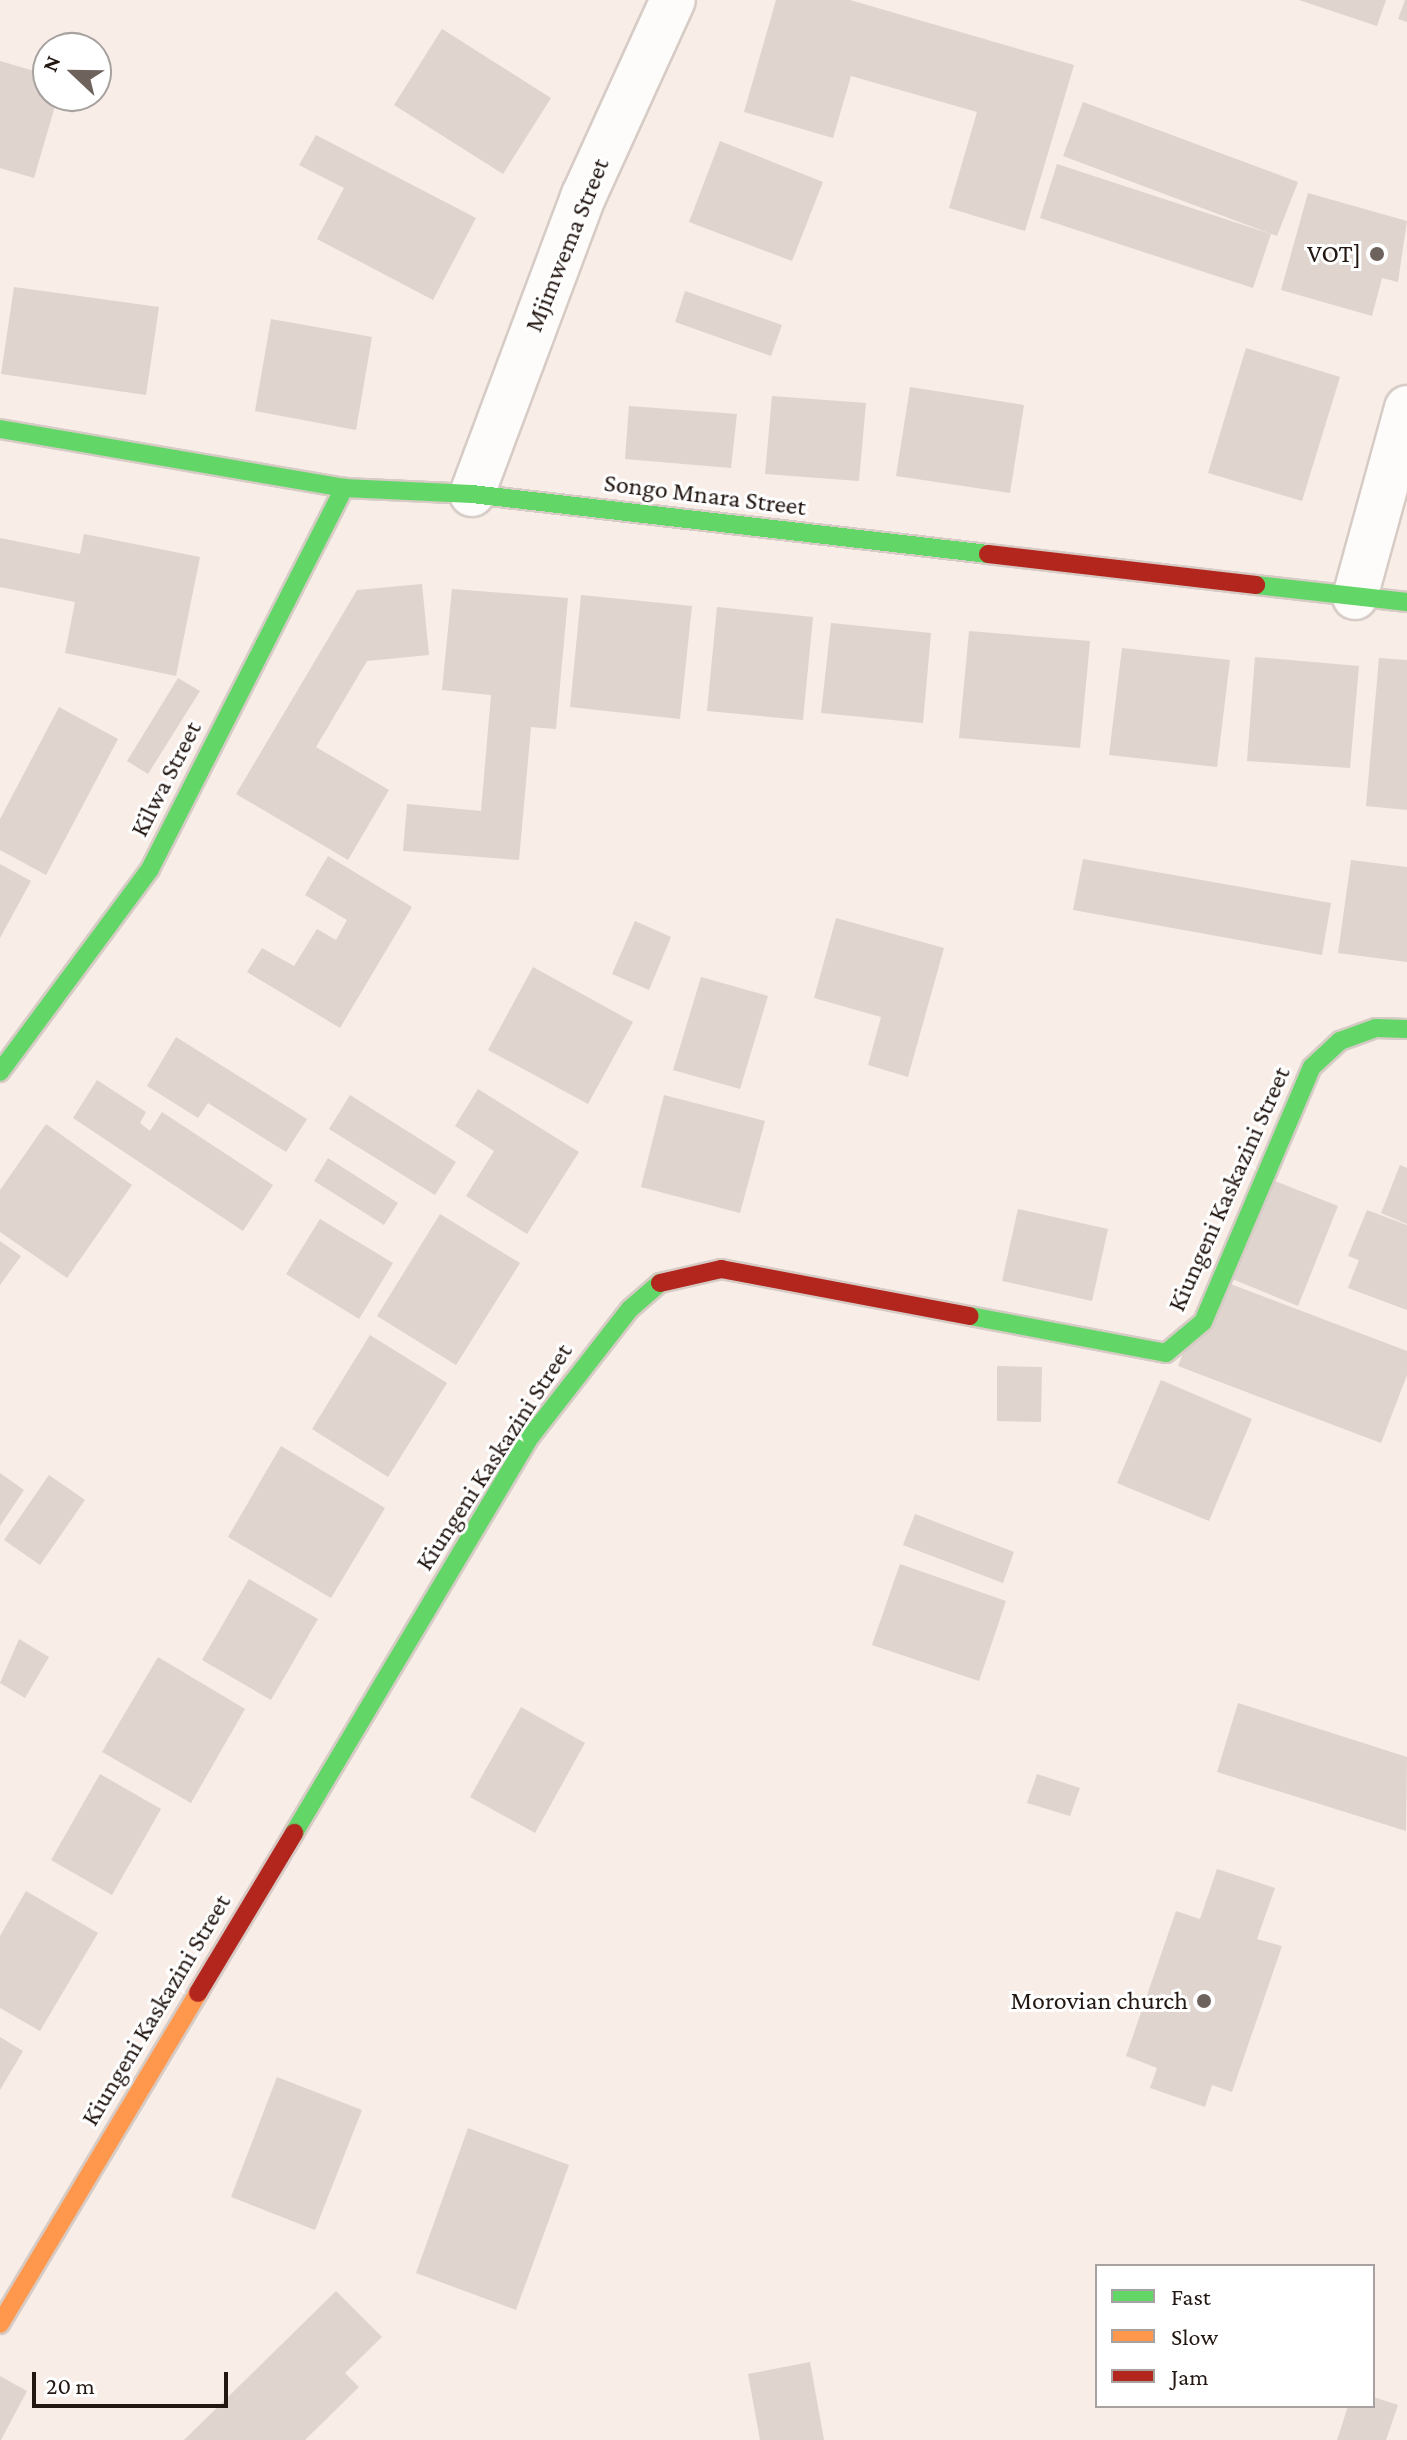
<!DOCTYPE html>
<style>
body{margin:0}
#map{position:relative;width:1407px;height:2440px;overflow:hidden;background:#f8ede7;font-family:"Crimson Pro",serif}
div>[style]{position:absolute}
[style*='--x']{left:calc(var(--x)*1px);top:calc(var(--y)*1px);width:calc(var(--w)*1px);rotate:calc(var(--a)*1deg)}
.building>*{inset:0;background:#dfd4ce}
.roads{filter:drop-shadow(2px 0 #d6cbc5) drop-shadow(-2px 0 #d6cbc5) drop-shadow(0 2px #d6cbc5) drop-shadow(0 -2px #d6cbc5)}
.street>*{height:44px;margin:-22px;padding:0 22px;transform-origin:22px;border-radius:22px;background:#fefcfb}
.fast>*{height:18px;margin:-9px;padding:0 9px;transform-origin:9px;border-radius:9px;background:#63d668}
.slow>*{height:18px;margin:-9px;padding:0 9px;transform-origin:9px;border-radius:9px;background:#ff974d}
.jam>*{height:18px;margin:-9px;padding:0 9px;transform-origin:9px;border-radius:9px;background:#b3261e}
.dots>*{width:22px;height:22px;translate:-50% -50%;box-sizing:border-box;border:4px solid #fff;border-radius:50%}
span{translate:-50% -50%;white-space:nowrap;text-align:center;line-height:1.15;-webkit-text-stroke:6px #fff;paint-order:stroke}
.street-label{font-size:26px;color:#231712}
.poi-label{font-size:26px;color:#231712}
.right{translate:-100% -50%;text-align:right}
.legend{position:absolute;left:1095px;top:2264px;width:280px;height:144px;box-sizing:border-box;background:#fff;border:2px solid #a7a2a0;margin:0;padding:10px 14px;list-style:none;font-size:24px;color:#231712}
.legend li{display:flex;align-items:center;gap:16px;height:40px}
.legend b{width:40px;border:2px solid #a7a2a0}
.north{position:absolute;left:32px;top:32px;width:80px;height:80px;box-sizing:border-box;background:#fff;border:2px solid #a7a2a0;border-radius:50%;rotate:292deg;font-size:22px;font-weight:700;line-height:32px;text-align:center;color:#231712}
.north::after{content:'';display:block;margin:auto;width:28px;height:36px;background:#6e625d;clip-path:polygon(50% 0,100% 100%,50% 72%,0 100%)}
.scale{position:absolute;left:32px;top:2372px;width:196px;height:36px;box-sizing:border-box;border:4px solid #231712;border-top:0;padding-left:10px;font-size:24px;line-height:28px;white-space:nowrap;color:#231712;-webkit-text-stroke:6px #fff;paint-order:stroke}
</style>
<div id="map">
<div class="building">
<i style="clip-path:polygon(776px 0,850px 0,1074px 65px,1025px 231px,949px 208px,977px 112px,851px 76px,833px 138px,744px 112px)"></i>
<i style="clip-path:polygon(1299px 0,1386px 0,1377px 26px)"></i>
<i style="clip-path:polygon(1405px 0,1407px 0,1407px 22px,1398px 19px)"></i>
<i style="clip-path:polygon(442px 29px,551px 98px,503px 174px,394px 105px)"></i>
<i style="clip-path:polygon(0 61px,48px 75px,48px 96px,58px 96px,34px 178px,0 168px)"></i>
<i style="clip-path:polygon(1083px 102px,1298px 182px,1277px 236px,1063px 156px)"></i>
<i style="clip-path:polygon(316px 135px,476px 218px,433px 300px,317px 239px,344px 188px,299px 165px)"></i>
<i style="clip-path:polygon(720px 141px,823px 182px,792px 261px,689px 222px)"></i>
<i style="clip-path:polygon(1057px 164px,1271px 234px,1253px 288px,1040px 218px)"></i>
<i style="clip-path:polygon(1308px 193px,1407px 221px,1398px 282px,1382px 278px,1372px 316px,1281px 290px)"></i>
<i style="clip-path:polygon(14px 287px,159px 307px,146px 395px,1px 374px)"></i>
<i style="clip-path:polygon(685px 291px,782px 325px,771px 356px,675px 322px)"></i>
<i style="clip-path:polygon(271px 319px,372px 337px,356px 430px,255px 411px)"></i>
<i style="clip-path:polygon(1246px 348px,1340px 377px,1302px 501px,1208px 473px)"></i>
<i style="clip-path:polygon(910px 387px,1024px 405px,1010px 493px,896px 476px)"></i>
<i style="clip-path:polygon(772px 396px,866px 403px,859px 481px,765px 474px)"></i>
<i style="clip-path:polygon(629px 406px,737px 414px,731px 468px,625px 459px)"></i>
<i style="clip-path:polygon(84px 534px,200px 557px,176px 676px,65px 653px,75px 602px,0 587px,0 538px,80px 554px)"></i>
<i style="clip-path:polygon(422px 584px,429px 655px,367px 661px,316px 747px,389px 790px,348px 860px,236px 794px,357px 590px)"></i>
<i style="clip-path:polygon(452px 589px,568px 598px,556px 729px,531px 727px,519px 860px,403px 851px,407px 804px,481px 811px,491px 695px,442px 690px)"></i>
<i style="clip-path:polygon(581px 595px,692px 606px,680px 719px,570px 707px)"></i>
<i style="clip-path:polygon(717px 607px,813px 617px,803px 720px,707px 711px)"></i>
<i style="clip-path:polygon(831px 623px,931px 633px,923px 723px,821px 713px)"></i>
<i style="clip-path:polygon(969px 631px,1090px 641px,1080px 748px,959px 738px)"></i>
<i style="clip-path:polygon(1122px 648px,1230px 660px,1217px 767px,1109px 755px)"></i>
<i style="clip-path:polygon(1255px 657px,1359px 666px,1350px 768px,1247px 761px)"></i>
<i style="clip-path:polygon(1379px 658px,1407px 660px,1407px 810px,1366px 806px)"></i>
<i style="clip-path:polygon(178px 678px,200px 691px,148px 774px,127px 761px)"></i>
<i style="clip-path:polygon(59px 707px,118px 739px,46px 875px,0 850px,0 819px)"></i>
<i style="clip-path:polygon(328px 856px,412px 907px,340px 1028px,247px 972px,262px 948px,294px 966px,317px 929px,336px 940px,347px 920px,305px 895px)"></i>
<i style="clip-path:polygon(1083px 859px,1331px 903px,1322px 955px,1073px 910px)"></i>
<i style="clip-path:polygon(1351px 860px,1407px 867px,1407px 962px,1338px 953px)"></i>
<i style="clip-path:polygon(0 864px,31px 881px,0 938px)"></i>
<i style="clip-path:polygon(836px 918px,944px 948px,908px 1077px,868px 1065px,881px 1017px,814px 998px)"></i>
<i style="clip-path:polygon(635px 921px,671px 937px,649px 990px,612px 974px)"></i>
<i style="clip-path:polygon(533px 967px,633px 1022px,588px 1104px,488px 1050px)"></i>
<i style="clip-path:polygon(701px 977px,768px 996px,740px 1089px,673px 1070px)"></i>
<i style="clip-path:polygon(176px 1037px,307px 1119px,286px 1152px,208px 1103px,198px 1118px,147px 1086px)"></i>
<i style="clip-path:polygon(97px 1080px,146px 1112px,140px 1123px,150px 1131px,162px 1112px,273px 1185px,243px 1231px,73px 1118px)"></i>
<i style="clip-path:polygon(478px 1089px,579px 1152px,527px 1234px,466px 1196px,494px 1151px,455px 1126px)"></i>
<i style="clip-path:polygon(350px 1095px,456px 1162px,435px 1195px,329px 1129px)"></i>
<i style="clip-path:polygon(664px 1095px,765px 1121px,740px 1213px,641px 1187px)"></i>
<i style="clip-path:polygon(46px 1124px,132px 1185px,67px 1278px,0 1232px,0 1190px)"></i>
<i style="clip-path:polygon(328px 1158px,398px 1203px,384px 1225px,314px 1181px)"></i>
<i style="clip-path:polygon(1400px 1165px,1407px 1168px,1407px 1224px,1381px 1213px)"></i>
<i style="clip-path:polygon(1260px 1175px,1338px 1206px,1298px 1306px,1220px 1274px)"></i>
<i style="clip-path:polygon(1018px 1209px,1108px 1229px,1092px 1301px,1002px 1281px)"></i>
<i style="clip-path:polygon(1367px 1210px,1407px 1225px,1407px 1310px,1348px 1288px,1359px 1260px,1348px 1256px)"></i>
<i style="clip-path:polygon(440px 1214px,520px 1263px,456px 1365px,377px 1316px)"></i>
<i style="clip-path:polygon(320px 1219px,393px 1263px,359px 1319px,286px 1274px)"></i>
<i style="clip-path:polygon(0 1241px,21px 1256px,0 1285px)"></i>
<i style="clip-path:polygon(1212px 1277px,1407px 1351px,1407px 1375px,1381px 1443px,1178px 1366px)"></i>
<i style="clip-path:polygon(370px 1335px,447px 1383px,388px 1477px,312px 1429px)"></i>
<i style="clip-path:polygon(997px 1366px,1042px 1367px,1041px 1422px,997px 1421px)"></i>
<i style="clip-path:polygon(1161px 1380px,1252px 1419px,1209px 1521px,1117px 1483px)"></i>
<i style="clip-path:polygon(281px 1446px,385px 1508px,331px 1598px,228px 1537px)"></i>
<i style="clip-path:polygon(0 1473px,24px 1490px,0 1526px)"></i>
<i style="clip-path:polygon(49px 1475px,85px 1500px,40px 1565px,4px 1540px)"></i>
<i style="clip-path:polygon(915px 1514px,1014px 1552px,1003px 1583px,903px 1545px)"></i>
<i style="clip-path:polygon(900px 1564px,1006px 1601px,979px 1681px,872px 1645px)"></i>
<i style="clip-path:polygon(249px 1579px,318px 1619px,271px 1700px,202px 1660px)"></i>
<i style="clip-path:polygon(19px 1639px,49px 1657px,25px 1698px,0 1683px)"></i>
<i style="clip-path:polygon(158px 1657px,245px 1709px,191px 1803px,102px 1752px)"></i>
<i style="clip-path:polygon(1238px 1703px,1407px 1757px,1406px 1831px,1217px 1772px)"></i>
<i style="clip-path:polygon(521px 1707px,585px 1743px,535px 1833px,470px 1797px)"></i>
<i style="clip-path:polygon(100px 1774px,161px 1809px,112px 1895px,51px 1860px)"></i>
<i style="clip-path:polygon(1037px 1774px,1080px 1788px,1070px 1816px,1027px 1803px)"></i>
<i style="clip-path:polygon(1217px 1869px,1275px 1888px,1257px 1939px,1282px 1946px,1232px 2092px,1212px 2085px,1205px 2107px,1150px 2088px,1157px 2068px,1126px 2056px,1176px 1911px,1200px 1919px)"></i>
<i style="clip-path:polygon(26px 1891px,98px 1933px,40px 2031px,0 2008px,0 1936px)"></i>
<i style="clip-path:polygon(0 2037px,23px 2051px,0 2090px)"></i>
<i style="clip-path:polygon(277px 2077px,362px 2110px,315px 2230px,231px 2197px)"></i>
<i style="clip-path:polygon(468px 2128px,569px 2165px,516px 2310px,416px 2273px)"></i>
<i style="clip-path:polygon(336px 2291px,382px 2337px,345px 2373px,359px 2387px,305px 2440px,184px 2440px)"></i>
<i style="clip-path:polygon(810px 2362px,824px 2440px,760px 2440px,748px 2374px)"></i>
<i style="clip-path:polygon(0 2376px,27px 2391px,1px 2440px,0 2440px)"></i>
<i style="clip-path:polygon(1373px 2397px,1398px 2405px,1386px 2440px,1337px 2440px,1348px 2406px,1373px 2406px)"></i>
</div>
<div class="roads">
<div class="street">
<i style="--x:472;--y:494;--w:319;--a:-69.5"></i>
<i style="--x:584;--y:195;--w:214;--a:-65.5"></i>
<i style="--x:1355;--y:597;--w:196;--a:-74.6"></i>
</div>
<div class="fast">
<i style="--x:0;--y:429;--w:349;--a:9.7"></i>
<i style="--x:344;--y:488;--w:128;--a:2.7"></i>
<i style="--x:472;--y:494;--w:519;--a:6.63"></i>
<i style="--x:1256;--y:585;--w:152;--a:6.4"></i>
<i style="--x:0;--y:1072;--w:252;--a:-53.5"></i>
<i style="--x:150;--y:869;--w:428;--a:-63"></i>
<i style="--x:970;--y:1316;--w:199;--a:10.7"></i>
<i style="--x:1166;--y:1353;--w:48;--a:-40"></i>
<i style="--x:1203;--y:1322;--w:277;--a:-66.9"></i>
<i style="--x:1312;--y:1067;--w:38;--a:-43"></i>
<i style="--x:1340;--y:1041;--w:38;--a:-20"></i>
<i style="--x:1376;--y:1028;--w:31;--a:2"></i>
<i style="--x:294;--y:1833;--w:462;--a:-59.2"></i>
<i style="--x:531;--y:1436;--w:161;--a:-52.1"></i>
<i style="--x:630;--y:1309;--w:40;--a:-41"></i>
</div>
<div class="slow">
<i style="--x:0;--y:2324;--w:386;--a:-59.1"></i>
</div>
<div class="jam">
<i style="--x:988;--y:554;--w:270;--a:6.6"></i>
<i style="--x:660;--y:1283;--w:63;--a:-12.9"></i>
<i style="--x:721;--y:1269;--w:253;--a:10.7"></i>
<i style="--x:198;--y:1993;--w:187;--a:-59"></i>
</div>
</div>
<div class="dots">
<i style="left:1377px;top:254px;background:#6e625d"></i>
<i style="left:1204px;top:2001px;background:#6e625d"></i>
</div>
<div class="street-label">
<span style="left:567px;top:245px;rotate:-68deg">Mjimwema Street</span>
<span style="left:705px;top:495px;rotate:7deg">Songo Mnara Street</span>
<span style="left:166px;top:779px;rotate:-63deg">Kilwa Street</span>
<span style="left:1229px;top:1189px;rotate:-66deg">Kiungeni Kaskazini Street</span>
<span style="left:494px;top:1457px;rotate:-57deg">Kiungeni Kaskazini Street</span>
<span style="left:156px;top:2010px;rotate:-59deg">Kiungeni Kaskazini Street</span>
</div>
<div class="poi-label">
<span class="right" style="left:1361px;top:254px">VOT]</span>
<span class="right" style="left:1188px;top:2001px">Morovian church</span>
</div>
<ul class="legend">
<li><b style="height:10px;background:#63d668"></b>Fast</li>
<li><b style="height:10px;background:#ff974d"></b>Slow</li>
<li><b style="height:10px;background:#b3261e"></b>Jam</li>
</ul>
<div class="north">N</div>
<div class="scale">20 m</div>
</div>
